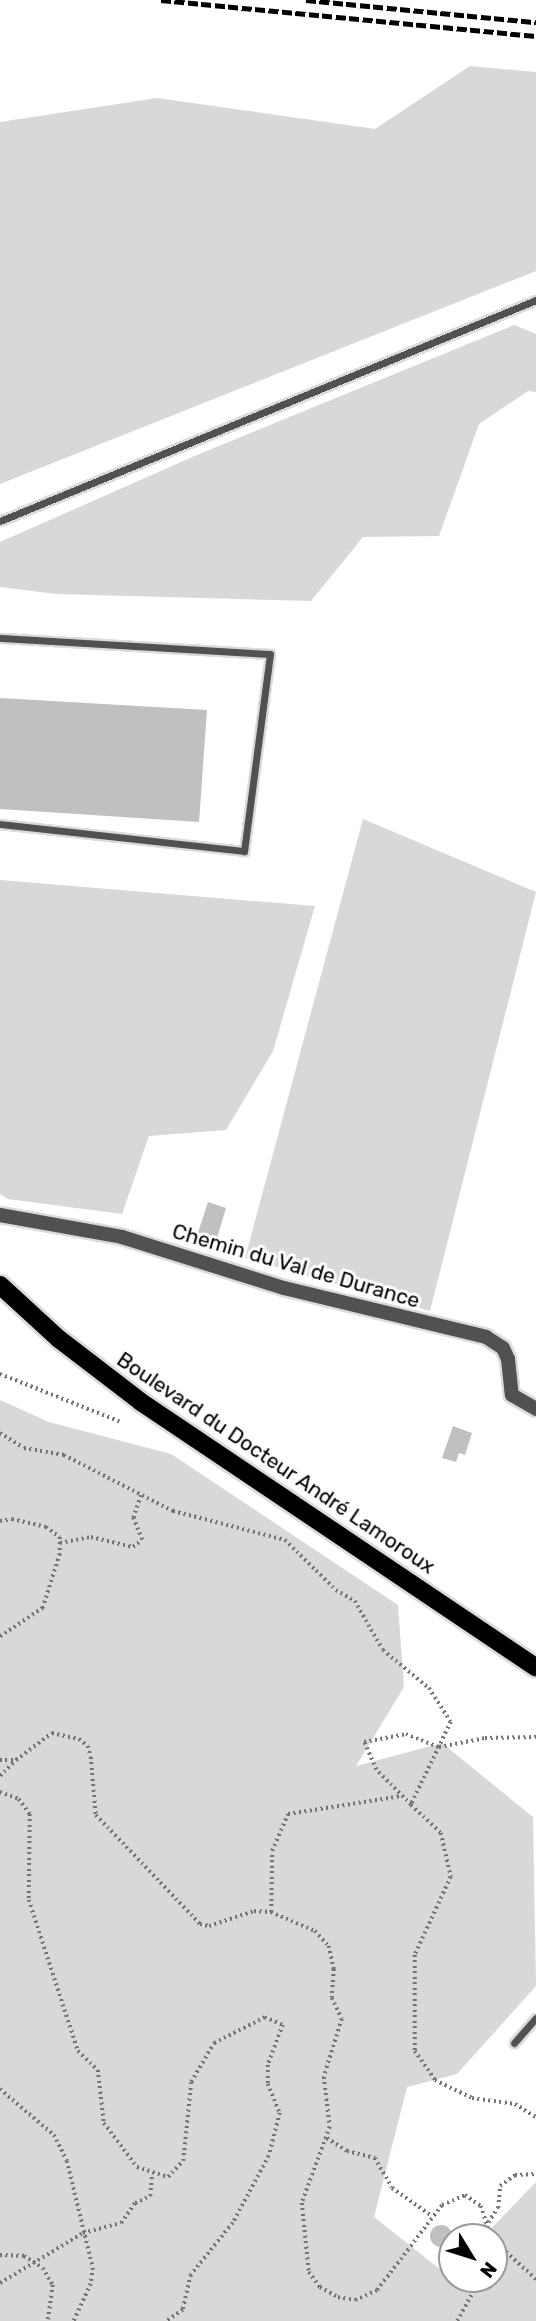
<!DOCTYPE html>
<meta charset="utf-8">
<style>
body{margin:0}
#map{position:relative;width:536px;height:2321px;overflow:hidden;background:#fff;font-family:Rubik,sans-serif}
div>[style]{position:absolute}
[style*='--x']{left:calc(var(--x)*1px);top:calc(var(--y)*1px);width:calc(var(--w)*1px);rotate:calc(var(--a)*1deg)}
.green>*{inset:0;background:#d8d8d8}
.building>*{inset:0;background:#c0c0c0}
.round{border-radius:50%}
.path>*{height:3.5px;margin-top:-1.75px;transform-origin:0;background:repeating-linear-gradient(90deg,#737373 0 2px,transparent 0 5.5px)}
.roads{filter:drop-shadow(2px 0 #dbdbdb) drop-shadow(-2px 0 #dbdbdb) drop-shadow(0 2px #dbdbdb) drop-shadow(0 -2px #dbdbdb)}
.lane>*{height:7px;margin:-3.5px;padding:0 3.5px;transform-origin:3.5px;border-radius:3.5px;background:#515151}
.street>*{height:14px;margin:-7px;padding:0 7px;transform-origin:7px;border-radius:7px;background:#515151}
.primary>*{height:18px;margin:-9px;padding:0 9px;transform-origin:9px;border-radius:9px;background:#000}
.rail>*{height:5px;margin-top:-2.5px;transform-origin:0;background:repeating-linear-gradient(90deg,#000 0 10px,transparent 0 13.5px)}
span{translate:-50% -50%;white-space:nowrap;text-align:center;line-height:1.15;-webkit-text-stroke:6px #fff;paint-order:stroke}
.street-label{font-size:21px;color:#000}
.north{position:absolute;left:438px;top:2223px;width:70px;height:70px;box-sizing:border-box;background:#fff;border:2px solid #999;border-radius:50%;rotate:128deg;font-size:19px;font-weight:700;line-height:28px;text-align:center;color:#000}
.north::after{content:'';display:block;margin:auto;width:24px;height:32px;background:#000;clip-path:polygon(50% 0,100% 100%,50% 72%,0 100%)}
</style>
<div id="map">
<div class="green">
<i style="clip-path:polygon(470px 66px,536px 72px,536px 271px,0 484px,0 122px,157px 98px,375px 129px)"></i>
<i style="clip-path:polygon(514px 325px,536px 334px,536px 392px,528px 391px,479px 424px,439px 536px,363px 537px,311px 601px,56px 594px,0 587px,0 542px,197px 455px)"></i>
<i style="clip-path:polygon(363px 819px,536px 892px,430px 1311px,245px 1258px)"></i>
<i style="clip-path:polygon(0 880px,315px 906px,273px 1051px,226px 1130px,149px 1136px,122px 1214px,8px 1199px,0 1194px)"></i>
<i style="clip-path:polygon(0 1400px,49px 1422px,171px 1454px,398px 1605px,404px 1687px,356px 1766px,442px 1743px,533px 1817px,536px 1986px,457px 2074px,407px 2087px,374px 2217px,446px 2274px,452px 2268px,452px 2279px,494px 2279px,494px 2237px,483px 2237px,536px 2182px,536px 2321px,0 2321px)"></i>
</div>
<div class="building">
<i style="clip-path:polygon(0 698px,207px 710px,199px 822px,0 809px)"></i>
<i style="clip-path:polygon(208px 1202px,226px 1208px,214px 1248px,195px 1242px)"></i>
<i style="clip-path:polygon(453px 1426px,472px 1433px,465px 1455px,459px 1453px,456px 1462px,442px 1458px)"></i>
<i class="round" style="left:430px;top:2225px;width:22px;height:22px"></i>
</div>
<div class="path">
<i style="--x:0;--y:1374;--w:130;--a:21.6"></i>
<i style="--x:0;--y:1433;--w:28;--a:32"></i>
<i style="--x:24;--y:1448;--w:41;--a:9.9"></i>
<i style="--x:64;--y:1455;--w:123;--a:27.2"></i>
<i style="--x:173;--y:1511;--w:116;--a:14.5"></i>
<i style="--x:285;--y:1540;--w:71;--a:44.4"></i>
<i style="--x:336;--y:1590;--w:22;--a:30"></i>
<i style="--x:355;--y:1601;--w:56;--a:60.3"></i>
<i style="--x:383;--y:1650;--w:60;--a:39.6"></i>
<i style="--x:429;--y:1688;--w:40;--a:57.1"></i>
<i style="--x:451;--y:1722;--w:92;--a:115.7"></i>
<i style="--x:411;--y:1805;--w:41;--a:43"></i>
<i style="--x:441;--y:1833;--w:45;--a:77.2"></i>
<i style="--x:451;--y:1877;--w:86;--a:114.8"></i>
<i style="--x:415;--y:1955;--w:96;--a:90"></i>
<i style="--x:415;--y:2051;--w:35;--a:55"></i>
<i style="--x:435;--y:2080;--w:41;--a:25.9"></i>
<i style="--x:472;--y:2098;--w:43;--a:7.9"></i>
<i style="--x:515;--y:2104;--w:25;--a:32"></i>
<i style="--x:0;--y:1521;--w:12;--a:-9"></i>
<i style="--x:12;--y:1519;--w:35;--a:13"></i>
<i style="--x:46;--y:1527;--w:17;--a:36"></i>
<i style="--x:60;--y:1537;--w:17;--a:90"></i>
<i style="--x:60;--y:1554;--w:57;--a:107.5"></i>
<i style="--x:43;--y:1608;--w:52;--a:146"></i>
<i style="--x:60;--y:1543;--w:32;--a:-11"></i>
<i style="--x:91;--y:1537;--w:43;--a:13.4"></i>
<i style="--x:133;--y:1547;--w:11;--a:-38"></i>
<i style="--x:142;--y:1540;--w:24;--a:-112"></i>
<i style="--x:133;--y:1518;--w:24;--a:-71"></i>
<i style="--x:0;--y:1760;--w:16;--a:0"></i>
<i style="--x:16;--y:1760;--w:45;--a:-36.9"></i>
<i style="--x:52;--y:1733;--w:28;--a:13"></i>
<i style="--x:79;--y:1739;--w:11;--a:38"></i>
<i style="--x:88;--y:1746;--w:11;--a:75"></i>
<i style="--x:91;--y:1757;--w:58;--a:85.1"></i>
<i style="--x:96;--y:1815;--w:151;--a:46.3"></i>
<i style="--x:200;--y:1924;--w:9;--a:13"></i>
<i style="--x:209;--y:1926;--w:47;--a:-18.4"></i>
<i style="--x:254;--y:1911;--w:17;--a:3"></i>
<i style="--x:271;--y:1912;--w:48;--a:23.4"></i>
<i style="--x:315;--y:1931;--w:21;--a:47"></i>
<i style="--x:329;--y:1946;--w:24;--a:78"></i>
<i style="--x:334;--y:1969;--w:29;--a:94"></i>
<i style="--x:332;--y:1998;--w:23;--a:65"></i>
<i style="--x:342;--y:2019;--w:61;--a:107.2"></i>
<i style="--x:324;--y:2077;--w:50;--a:83.2"></i>
<i style="--x:330;--y:2127;--w:81;--a:110.2"></i>
<i style="--x:302;--y:2203;--w:69;--a:84.2"></i>
<i style="--x:309;--y:2272;--w:19;--a:54"></i>
<i style="--x:320;--y:2287;--w:21;--a:29"></i>
<i style="--x:338;--y:2297;--w:17;--a:10"></i>
<i style="--x:355;--y:2300;--w:24;--a:-24"></i>
<i style="--x:377;--y:2290;--w:107;--a:-52.6"></i>
<i style="--x:442;--y:2205;--w:25;--a:-23"></i>
<i style="--x:465;--y:2195;--w:19;--a:35"></i>
<i style="--x:481;--y:2206;--w:33;--a:72"></i>
<i style="--x:0;--y:1776;--w:23;--a:-45"></i>
<i style="--x:0;--y:1792;--w:20;--a:20"></i>
<i style="--x:19;--y:1799;--w:19;--a:54"></i>
<i style="--x:30;--y:1814;--w:86;--a:90.7"></i>
<i style="--x:29;--y:1900;--w:159;--a:72"></i>
<i style="--x:78;--y:2051;--w:28;--a:44"></i>
<i style="--x:98;--y:2070;--w:53;--a:83.5"></i>
<i style="--x:104;--y:2123;--w:55;--a:53.1"></i>
<i style="--x:137;--y:2167;--w:33;--a:18"></i>
<i style="--x:168;--y:2177;--w:22;--a:-47"></i>
<i style="--x:183;--y:2161;--w:79;--a:-84.2"></i>
<i style="--x:191;--y:2082;--w:45;--a:-59.5"></i>
<i style="--x:214;--y:2043;--w:57;--a:-27"></i>
<i style="--x:265;--y:2017;--w:20;--a:24"></i>
<i style="--x:283;--y:2025;--w:43;--a:110.6"></i>
<i style="--x:268;--y:2065;--w:19;--a:90"></i>
<i style="--x:268;--y:2084;--w:31;--a:68"></i>
<i style="--x:280;--y:2113;--w:44;--a:104.3"></i>
<i style="--x:269;--y:2156;--w:76;--a:118.2"></i>
<i style="--x:233;--y:2223;--w:67;--a:128.9"></i>
<i style="--x:191;--y:2275;--w:36;--a:103"></i>
<i style="--x:183;--y:2310;--w:19;--a:145"></i>
<i style="--x:411;--y:1805;--w:49;--a:-135"></i>
<i style="--x:376;--y:1770;--w:30;--a:-113"></i>
<i style="--x:364;--y:1742;--w:43;--a:-10.8"></i>
<i style="--x:406;--y:1734;--w:35;--a:22"></i>
<i style="--x:439;--y:1747;--w:47;--a:-11.1"></i>
<i style="--x:485;--y:1738;--w:51;--a:-1.1"></i>
<i style="--x:271;--y:1912;--w:61;--a:-89.1"></i>
<i style="--x:272;--y:1851;--w:40;--a:-66.6"></i>
<i style="--x:288;--y:1814;--w:115;--a:-9"></i>
<i style="--x:0;--y:2089;--w:71;--a:40.4"></i>
<i style="--x:54;--y:2135;--w:29;--a:63"></i>
<i style="--x:67;--y:2161;--w:110;--a:76.3"></i>
<i style="--x:93;--y:2268;--w:16;--a:97"></i>
<i style="--x:91;--y:2284;--w:41;--a:114.7"></i>
<i style="--x:327;--y:2138;--w:24;--a:33"></i>
<i style="--x:347;--y:2151;--w:29;--a:14"></i>
<i style="--x:375;--y:2158;--w:34;--a:60"></i>
<i style="--x:392;--y:2188;--w:49;--a:35"></i>
<i style="--x:484;--y:2237;--w:10;--a:-84"></i>
<i style="--x:485;--y:2227;--w:23;--a:-56"></i>
<i style="--x:498;--y:2208;--w:22;--a:-85"></i>
<i style="--x:500;--y:2186;--w:19;--a:-36"></i>
<i style="--x:515;--y:2175;--w:21;--a:-3"></i>
<i style="--x:494;--y:2241;--w:57;--a:42.1"></i>
<i style="--x:0;--y:2255;--w:24;--a:2"></i>
<i style="--x:24;--y:2256;--w:22;--a:32"></i>
<i style="--x:43;--y:2268;--w:20;--a:60"></i>
<i style="--x:53;--y:2285;--w:36;--a:98"></i>
<i style="--x:0;--y:2283;--w:97;--a:-31.1"></i>
<i style="--x:83;--y:2233;--w:39;--a:-15"></i>
<i style="--x:121;--y:2223;--w:24;--a:-55"></i>
<i style="--x:135;--y:2203;--w:17;--a:-25"></i>
<i style="--x:150;--y:2196;--w:21;--a:-85"></i>
<i style="--x:457;--y:2321;--w:48;--a:-61.3"></i>
</div>
<div class="roads">
<div class="lane">
<i style="--x:0;--y:521;--w:580;--a:-22.41"></i>
<i style="--x:0;--y:638;--w:270;--a:3.4"></i>
<i style="--x:270;--y:654;--w:199;--a:97.5"></i>
<i style="--x:244;--y:851;--w:245;--a:-173.7"></i>
<i style="--x:514;--y:2043;--w:33;--a:-49"></i>
</div>
<div class="street">
<i style="--x:0;--y:1215;--w:124;--a:10.2"></i>
<i style="--x:122;--y:1237;--w:170;--a:17.5"></i>
<i style="--x:284;--y:1288;--w:208;--a:13.6"></i>
<i style="--x:486;--y:1337;--w:20;--a:33"></i>
<i style="--x:503;--y:1348;--w:12;--a:66"></i>
<i style="--x:508;--y:1359;--w:36;--a:84"></i>
<i style="--x:512;--y:1395;--w:28;--a:30"></i>
</div>
<div class="primary">
<i style="--x:0;--y:1285;--w:80;--a:42.5"></i>
<i style="--x:59;--y:1339;--w:103;--a:37.5"></i>
<i style="--x:141;--y:1402;--w:476;--a:33.9"></i>
</div>
</div>
<div class="rail">
<i style="--x:161;--y:0;--w:377;--a:5.5"></i>
<i style="--x:306;--y:0;--w:231;--a:5.5"></i>
</div>
<div class="street-label">
<span style="left:296px;top:1266px;rotate:16deg">Chemin du Val de Durance</span>
<span style="left:276px;top:1463px;rotate:34deg">Boulevard du Docteur André Lamoroux</span>
</div>
<div class="north">N</div>
</div>
